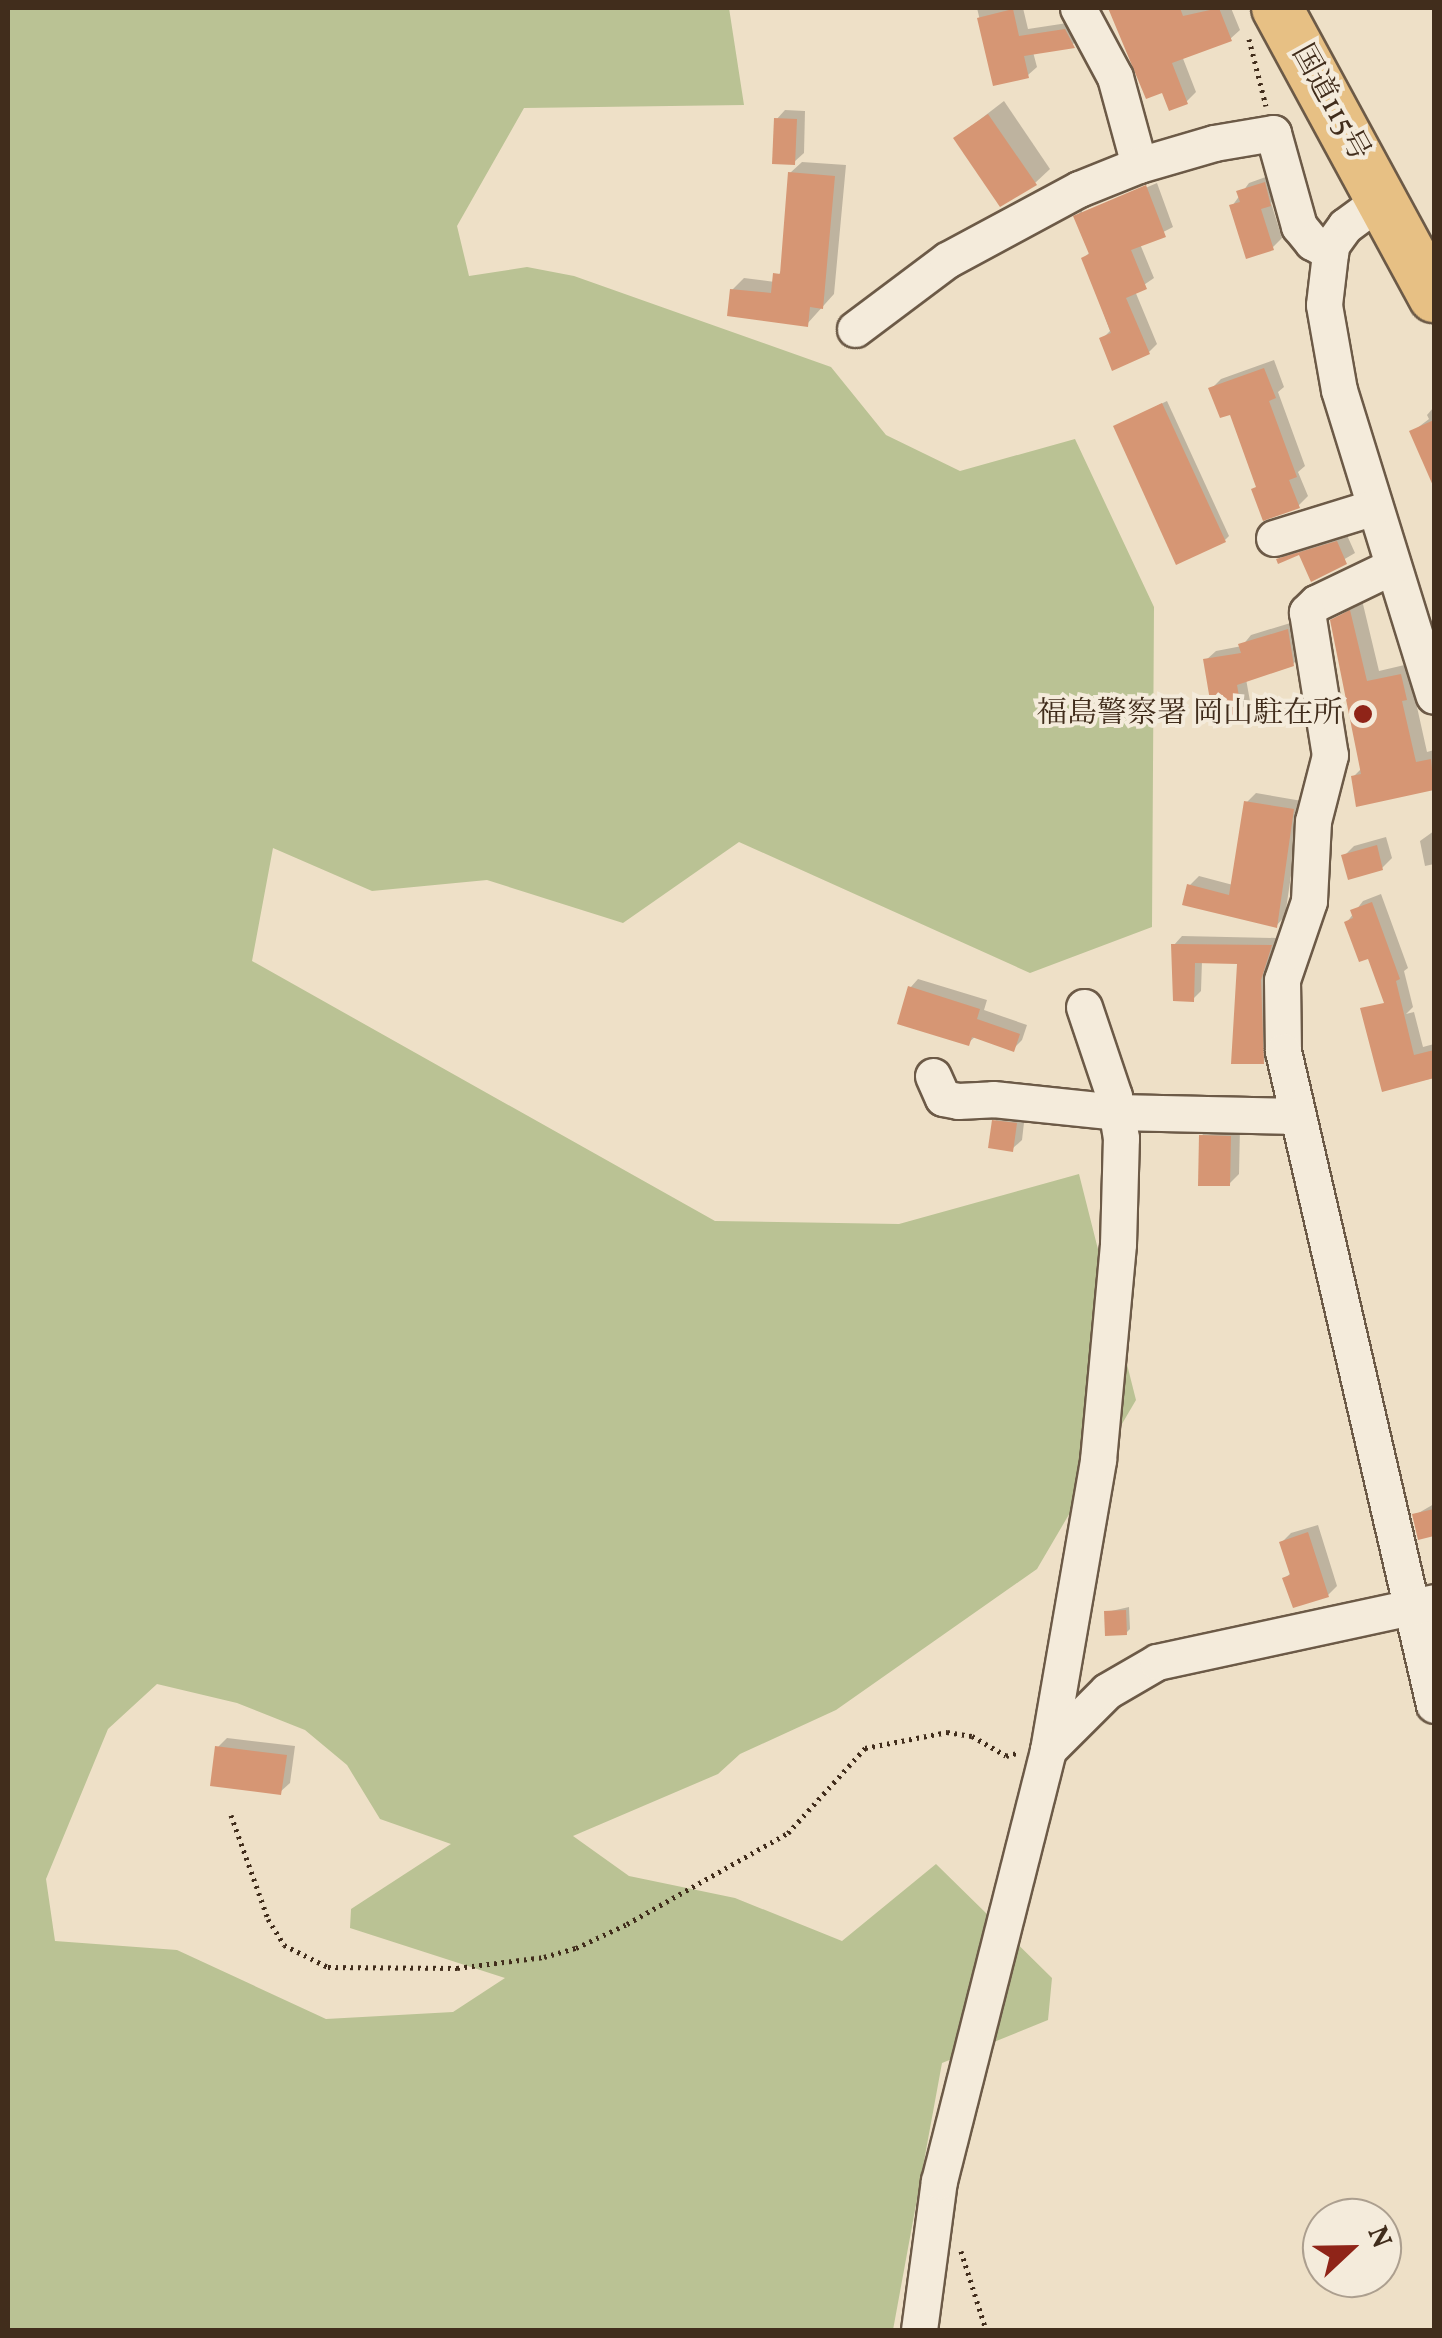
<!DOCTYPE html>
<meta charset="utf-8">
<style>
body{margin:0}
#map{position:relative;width:1442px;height:2338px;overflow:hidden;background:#eee0c7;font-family:Vollkorn,"Noto Serif JP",serif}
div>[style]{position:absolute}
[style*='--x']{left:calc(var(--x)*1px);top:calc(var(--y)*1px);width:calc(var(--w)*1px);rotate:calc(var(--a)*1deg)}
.green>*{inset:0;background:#bac294}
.shadow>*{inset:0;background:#0003}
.building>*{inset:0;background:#d69674}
.path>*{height:5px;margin-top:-2.5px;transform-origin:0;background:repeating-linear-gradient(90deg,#412d1c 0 2.5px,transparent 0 7.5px)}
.roads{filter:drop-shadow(2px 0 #6c5a47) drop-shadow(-2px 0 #6c5a47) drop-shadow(0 2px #6c5a47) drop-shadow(0 -2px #6c5a47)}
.minor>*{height:35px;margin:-17.5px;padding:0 17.5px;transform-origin:17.5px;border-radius:17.5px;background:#f4ebdb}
.highway>*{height:50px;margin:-25px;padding:0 25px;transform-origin:25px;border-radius:25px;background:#e7c084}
.dots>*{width:28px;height:28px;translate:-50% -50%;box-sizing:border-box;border:5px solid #f4ebdb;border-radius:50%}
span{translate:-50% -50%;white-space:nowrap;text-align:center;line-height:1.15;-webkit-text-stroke:8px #f4ebdb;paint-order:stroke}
.street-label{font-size:30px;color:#412d1c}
.poi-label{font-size:30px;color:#412d1c}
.right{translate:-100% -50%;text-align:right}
.frame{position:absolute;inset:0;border:10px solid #412d1c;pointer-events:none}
.north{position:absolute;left:1302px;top:2198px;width:100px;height:100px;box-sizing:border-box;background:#f4ebdb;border:2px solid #ac9f8f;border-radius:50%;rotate:68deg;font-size:28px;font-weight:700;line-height:40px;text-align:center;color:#412d1c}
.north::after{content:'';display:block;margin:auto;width:35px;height:45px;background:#8f2418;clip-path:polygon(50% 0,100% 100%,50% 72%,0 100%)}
</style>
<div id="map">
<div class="green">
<i style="clip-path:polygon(evenodd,8px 8px,729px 8px,744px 105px,524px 108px,457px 226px,469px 276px,527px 267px,574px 276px,831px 367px,886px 435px,960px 471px,1075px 439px,1154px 607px,1152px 927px,1030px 973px,739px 842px,623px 923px,487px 880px,372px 891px,273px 848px,252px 961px,715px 1221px,899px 1224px,1079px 1174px,1136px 1400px,1037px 1569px,836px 1710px,740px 1754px,718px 1774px,573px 1836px,629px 1876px,735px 1898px,842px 1941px,936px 1864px,1052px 1978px,1048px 2020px,942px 2063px,893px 2330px,8px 2330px,8px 8px,157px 1684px,237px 1703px,305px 1730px,347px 1765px,380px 1819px,451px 1844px,351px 1909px,350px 1928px,505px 1978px,453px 2012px,326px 2019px,177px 1950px,55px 1941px,46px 1879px,108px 1729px,157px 1684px)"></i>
</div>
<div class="shadow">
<i style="clip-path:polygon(977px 8px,1023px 8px,1028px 29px,1074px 22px,1082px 36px,1073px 44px,1033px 52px,1037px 67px,1028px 75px,995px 83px)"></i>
<i style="clip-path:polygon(1111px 8px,1231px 8px,1240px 30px,1230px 39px,1182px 56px,1196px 92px,1186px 102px,1164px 90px,1147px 96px)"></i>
<i style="clip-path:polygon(1004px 101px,1050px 169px,1035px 183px,956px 138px)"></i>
<i style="clip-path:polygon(785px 110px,805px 111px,804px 153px,794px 162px,776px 120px)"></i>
<i style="clip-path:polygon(802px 162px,846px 165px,834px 294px,807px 324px,732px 290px,744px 278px,775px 282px,783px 267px,790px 173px)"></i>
<i style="clip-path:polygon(1274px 174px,1279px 194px,1271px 203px,1282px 238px,1273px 247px,1232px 206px,1249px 183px)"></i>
<i style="clip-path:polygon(1157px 183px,1173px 227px,1140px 244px,1154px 278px,1135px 291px,1157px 344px,1149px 352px,1102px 339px,1110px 331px,1084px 258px,1091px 251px,1076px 217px,1082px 210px,1082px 215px)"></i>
<i style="clip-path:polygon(1274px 360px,1284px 387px,1278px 392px,1305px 466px,1298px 472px,1308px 496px,1298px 506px,1258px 485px,1231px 412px,1211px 389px,1221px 379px)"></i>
<i style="clip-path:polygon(1167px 401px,1229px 536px,1225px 540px,1116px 426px)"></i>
<i style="clip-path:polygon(1434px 407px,1434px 464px,1428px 467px,1412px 432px,1429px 419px,1427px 415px)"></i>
<i style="clip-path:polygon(1346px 533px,1355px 553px,1312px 578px,1300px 552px,1280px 561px,1288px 550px)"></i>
<i style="clip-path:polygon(1362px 600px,1379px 671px,1413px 663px,1417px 685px,1413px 689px,1427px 752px,1434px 750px,1434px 788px,1358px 804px,1353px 777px,1362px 768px,1333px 621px)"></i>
<i style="clip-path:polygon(1297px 621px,1302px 654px,1293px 664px,1246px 679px,1250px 701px,1240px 710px,1206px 660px,1216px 651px,1242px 646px,1251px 635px)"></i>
<i style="clip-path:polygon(1256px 793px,1302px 801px,1285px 916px,1277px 925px,1190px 885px,1199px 876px,1233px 885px,1247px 802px)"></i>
<i style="clip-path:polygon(1434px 831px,1434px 864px,1425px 866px,1420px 841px)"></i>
<i style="clip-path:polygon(1386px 837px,1392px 858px,1382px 868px,1344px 856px,1354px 846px)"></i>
<i style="clip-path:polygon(1381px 894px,1408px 968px,1404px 971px,1413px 1007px,1406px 1014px,1414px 1012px,1423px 1047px,1434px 1044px,1434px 1078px,1384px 1089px,1392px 1018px,1370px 955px,1347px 922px,1363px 901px)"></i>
<i style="clip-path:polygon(1182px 936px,1278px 938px,1268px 970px,1271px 1053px,1263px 1062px,1233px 1061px,1239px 961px,1202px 961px,1201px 991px,1193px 999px,1174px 945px)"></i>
<i style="clip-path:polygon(918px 979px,987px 1000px,984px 1010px,1027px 1025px,1022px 1040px,1013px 1049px,976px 1036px,968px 1043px,910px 988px)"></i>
<i style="clip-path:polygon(1004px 1112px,1025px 1114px,1022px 1140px,1012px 1149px,994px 1122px)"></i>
<i style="clip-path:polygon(1211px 1127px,1240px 1127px,1239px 1174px,1229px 1184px,1201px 1136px)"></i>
<i style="clip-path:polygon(1434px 1504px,1434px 1534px,1420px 1537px,1415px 1515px)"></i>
<i style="clip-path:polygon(1318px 1525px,1337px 1586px,1328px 1595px,1285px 1578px,1292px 1572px,1282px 1542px,1291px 1533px)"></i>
<i style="clip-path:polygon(1129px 1607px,1130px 1629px,1126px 1633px,1107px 1612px)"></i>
<i style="clip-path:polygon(227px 1738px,295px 1746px,290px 1783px,280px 1792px,218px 1747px)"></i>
</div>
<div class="building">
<i style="clip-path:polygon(1108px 8px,1180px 8px,1183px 16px,1219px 8px,1232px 41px,1172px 63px,1188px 104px,1169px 111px,1162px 93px,1146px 99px)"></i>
<i style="clip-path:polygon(1013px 9px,1019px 36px,1065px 29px,1075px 48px,1024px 56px,1029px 78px,993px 86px,977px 18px)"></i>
<i style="clip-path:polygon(988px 114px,1037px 185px,1000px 207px,953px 138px)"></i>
<i style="clip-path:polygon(774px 118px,797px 119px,795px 165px,772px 164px)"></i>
<i style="clip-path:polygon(788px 172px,835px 176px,823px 309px,810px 307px,808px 327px,727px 316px,730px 289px,771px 293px,773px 273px,780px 274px)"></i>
<i style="clip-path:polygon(1265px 182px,1271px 206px,1261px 209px,1274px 250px,1246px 259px,1229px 205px,1240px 202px,1236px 191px)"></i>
<i style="clip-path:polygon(1146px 185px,1166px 237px,1131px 250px,1147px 289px,1126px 298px,1150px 354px,1112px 371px,1099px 338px,1111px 333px,1081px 258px,1089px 254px,1073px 216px)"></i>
<i style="clip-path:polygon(1264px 368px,1276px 398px,1269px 401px,1297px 477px,1289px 480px,1300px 508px,1263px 521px,1251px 489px,1256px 487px,1230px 415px,1220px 418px,1208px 388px)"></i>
<i style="clip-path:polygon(1162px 403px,1226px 542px,1176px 565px,1113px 426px)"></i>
<i style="clip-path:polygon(1434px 420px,1434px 488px,1409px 431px)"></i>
<i style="clip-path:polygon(1337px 541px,1347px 564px,1311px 582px,1299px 555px,1278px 564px,1276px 559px)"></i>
<i style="clip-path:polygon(1350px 610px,1367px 681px,1401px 674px,1407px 700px,1402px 701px,1416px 762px,1431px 759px,1434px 790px,1356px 807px,1351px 776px,1361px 774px,1330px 620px)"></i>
<i style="clip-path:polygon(1288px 629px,1294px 666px,1237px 685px,1242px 713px,1213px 718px,1203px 659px,1241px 653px,1238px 644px)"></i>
<i style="clip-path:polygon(1244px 801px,1294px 809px,1277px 928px,1182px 905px,1187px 884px,1229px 895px)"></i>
<i style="clip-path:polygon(1377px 845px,1383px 870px,1348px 880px,1341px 855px)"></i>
<i style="clip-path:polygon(1372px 902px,1400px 979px,1396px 981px,1414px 1055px,1434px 1050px,1434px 1078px,1382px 1092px,1360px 1008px,1384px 1003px,1368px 959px,1359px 962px,1344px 922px,1353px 918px,1350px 910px)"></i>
<i style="clip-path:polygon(1171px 944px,1272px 945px,1261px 980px,1264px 1064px,1231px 1064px,1237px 964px,1195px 963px,1194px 1002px,1173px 1001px)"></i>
<i style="clip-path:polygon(908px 986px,980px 1009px,977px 1019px,1020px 1034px,1014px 1052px,972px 1037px,969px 1046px,897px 1024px)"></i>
<i style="clip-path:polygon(992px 1120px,1017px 1123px,1013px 1152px,988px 1148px)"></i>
<i style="clip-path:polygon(1199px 1135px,1231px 1136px,1230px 1186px,1198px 1186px)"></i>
<i style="clip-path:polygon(1434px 1509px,1434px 1536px,1418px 1540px,1412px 1514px)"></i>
<i style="clip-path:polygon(1308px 1532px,1329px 1597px,1293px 1608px,1282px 1578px,1290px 1575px,1279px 1542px)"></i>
<i style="clip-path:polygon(1126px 1610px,1127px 1635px,1105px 1636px,1104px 1611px)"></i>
<i style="clip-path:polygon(215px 1746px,287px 1755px,281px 1795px,210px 1786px)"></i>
</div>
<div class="path">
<i style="--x:1249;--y:39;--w:69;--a:75.8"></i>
<i style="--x:231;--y:1815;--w:110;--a:70.4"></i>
<i style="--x:268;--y:1919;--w:31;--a:58"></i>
<i style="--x:284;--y:1945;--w:49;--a:26.6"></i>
<i style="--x:328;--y:1967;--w:129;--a:0.4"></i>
<i style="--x:457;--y:1968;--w:88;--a:-7.2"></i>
<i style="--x:544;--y:1957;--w:33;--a:-16"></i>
<i style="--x:576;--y:1948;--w:56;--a:-25.2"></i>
<i style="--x:627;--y:1924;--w:185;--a:-29.5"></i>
<i style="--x:788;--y:1833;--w:115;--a:-47.8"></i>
<i style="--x:865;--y:1748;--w:84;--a:-11"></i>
<i style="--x:947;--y:1732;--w:25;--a:9"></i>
<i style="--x:972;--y:1736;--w:39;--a:30"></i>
<i style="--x:1006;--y:1756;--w:11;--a:-15"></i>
<i style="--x:961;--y:2251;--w:83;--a:72.4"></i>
</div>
<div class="roads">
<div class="minor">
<i style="--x:1078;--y:8;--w:78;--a:61.8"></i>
<i style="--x:1115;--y:77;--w:91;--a:74.7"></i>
<i style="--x:1383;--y:198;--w:47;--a:143.6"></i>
<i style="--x:1345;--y:226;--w:24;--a:126"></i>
<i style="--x:1331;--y:245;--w:60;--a:96.7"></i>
<i style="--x:1324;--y:305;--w:86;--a:80"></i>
<i style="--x:1339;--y:390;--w:320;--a:72.8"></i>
<i style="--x:855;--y:329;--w:115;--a:-36.9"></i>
<i style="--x:947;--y:260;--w:150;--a:-28.3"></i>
<i style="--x:1079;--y:189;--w:65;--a:-21.8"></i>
<i style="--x:1139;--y:165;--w:78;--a:-16.3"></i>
<i style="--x:1214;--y:143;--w:60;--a:-9.6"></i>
<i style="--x:1273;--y:133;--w:97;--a:74.4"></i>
<i style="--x:1299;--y:226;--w:21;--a:51"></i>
<i style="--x:1312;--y:242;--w:21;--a:29"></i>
<i style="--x:1274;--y:538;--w:105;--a:-17.2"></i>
<i style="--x:1393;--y:566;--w:85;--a:154.3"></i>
<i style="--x:1316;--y:603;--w:13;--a:135"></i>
<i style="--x:1307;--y:612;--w:145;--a:80.9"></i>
<i style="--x:1330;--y:755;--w:68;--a:104.4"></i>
<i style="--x:1313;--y:821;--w:80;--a:92.9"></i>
<i style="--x:1309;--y:901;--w:83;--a:108.9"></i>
<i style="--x:1282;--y:980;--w:71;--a:89.2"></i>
<i style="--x:1283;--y:1051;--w:671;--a:77"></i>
<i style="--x:933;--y:1076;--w:24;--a:66"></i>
<i style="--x:943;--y:1098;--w:15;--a:11"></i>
<i style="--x:958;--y:1101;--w:35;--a:-3"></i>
<i style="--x:993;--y:1099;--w:124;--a:6"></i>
<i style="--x:1116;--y:1112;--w:181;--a:1.3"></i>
<i style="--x:1048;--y:1750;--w:294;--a:-80.2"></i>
<i style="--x:1098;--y:1460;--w:217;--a:-84.7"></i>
<i style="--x:1118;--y:1244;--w:106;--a:-88.4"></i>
<i style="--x:1121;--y:1138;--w:43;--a:-99.5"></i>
<i style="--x:1114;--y:1096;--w:94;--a:-108.6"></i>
<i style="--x:919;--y:2330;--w:150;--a:-82.4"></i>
<i style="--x:939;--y:2181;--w:445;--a:-75.8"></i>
<i style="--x:1048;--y:1750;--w:83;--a:-45"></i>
<i style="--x:1107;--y:1691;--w:58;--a:-30.1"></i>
<i style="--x:1157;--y:1662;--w:283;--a:-12.2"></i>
</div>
<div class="highway">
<i style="--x:1277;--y:8;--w:329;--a:61.5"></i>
</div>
</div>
<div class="dots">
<i style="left:1363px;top:714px;background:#8f2418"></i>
</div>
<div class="street-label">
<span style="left:1330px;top:103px;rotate:61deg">国道115号</span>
</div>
<div class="poi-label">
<span class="right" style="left:1343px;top:714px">福島警察署 岡山駐在所</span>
</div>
<div class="frame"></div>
<div class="north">N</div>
</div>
